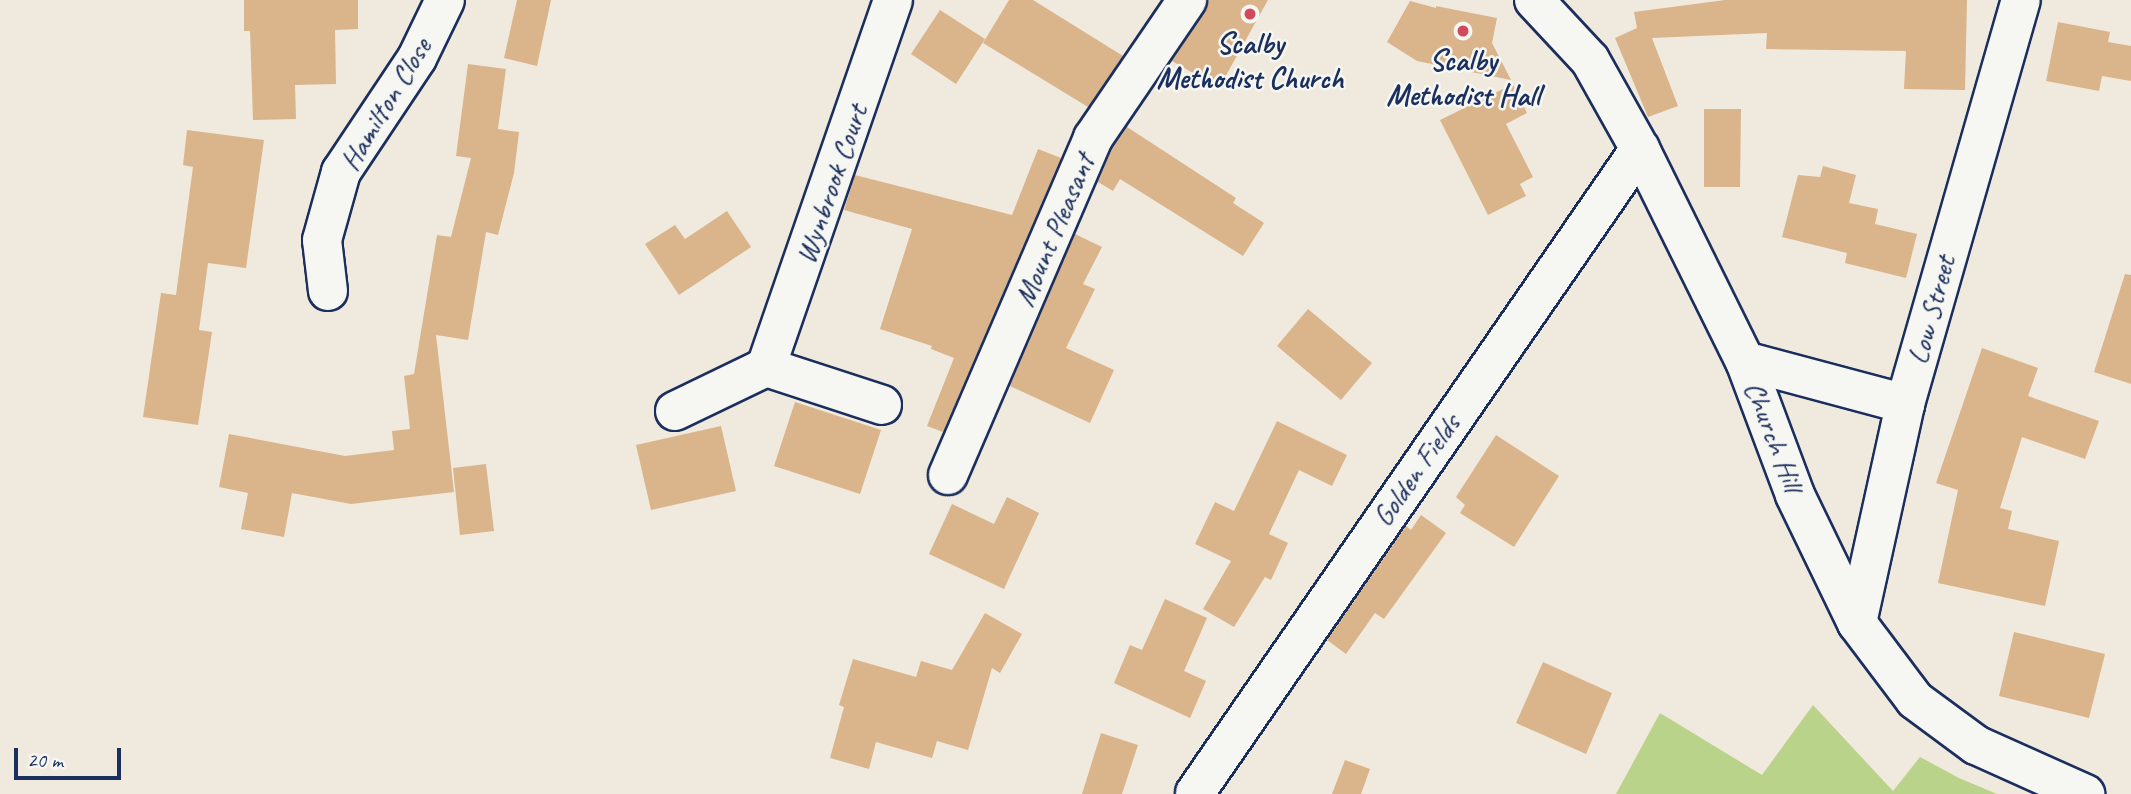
<!DOCTYPE html>
<style>
body{margin:0}
#map{position:relative;width:2131px;height:794px;overflow:hidden;background:#f0e9dd;font-family:Caveat,sans-serif}
div>[style]{position:absolute}
[style*='--x']{left:calc(var(--x)*1px);top:calc(var(--y)*1px);width:calc(var(--w)*1px);rotate:calc(var(--a)*1deg)}
.green>*{inset:0;background:#bad38a}
.building>*{inset:0;background:#dab58b}
.roads{filter:drop-shadow(2px 0 #1b2f5e) drop-shadow(-2px 0 #1b2f5e) drop-shadow(0 2px #1b2f5e) drop-shadow(0 -2px #1b2f5e)}
.minor>*{height:38px;margin:-19px;padding:0 19px;transform-origin:19px;border-radius:19px;background:#f6f6f2}
.dots>*{width:19px;height:19px;translate:-50% -50%;box-sizing:border-box;border:4px solid #f6f6f2;border-radius:50%}
span{translate:-50% -50%;white-space:nowrap;text-align:center;line-height:1.15;-webkit-text-stroke:5px #f6f6f2;paint-order:stroke}
.poi-label{font-size:30px;color:#1b2f5e;font-weight:700}
.street-label{font-size:30px;color:#1b2f5e}
.scale{position:absolute;left:14px;top:748px;width:107px;height:32px;box-sizing:border-box;border:4px solid #1b2f5e;border-top:0;padding-left:9px;font-size:21px;line-height:24px;white-space:nowrap;color:#1b2f5e;-webkit-text-stroke:5px #f6f6f2;paint-order:stroke}
</style>
<div id="map">
<div class="green">
<i style="clip-path:polygon(1813px 705px,1893px 791px,1920px 757px,1959px 778px,1997px 794px,1616px 794px,1660px 713px,1762px 775px)"></i>
</div>
<div class="building">
<i style="clip-path:polygon(244px 0,358px 0,358px 29px,335px 30px,336px 84px,295px 85px,296px 119px,253px 120px,250px 31px,244px 31px)"></i>
<i style="clip-path:polygon(517px 0,551px 0,537px 66px,504px 58px)"></i>
<i style="clip-path:polygon(1009px 0,1033px 0,1123px 56px,1088px 107px,983px 43px)"></i>
<i style="clip-path:polygon(1209px 0,1268px 0,1219px 88px,1172px 61px,1205px 12px)"></i>
<i style="clip-path:polygon(1725px 0,1967px 0,1965px 90px,1904px 89px,1906px 51px,1766px 49px,1767px 33px,1652px 38px,1678px 106px,1648px 117px,1615px 38px,1637px 28px,1634px 12px)"></i>
<i style="clip-path:polygon(1410px 1px,1436px 8px,1436px 6px,1497px 18px,1492px 43px,1511px 80px,1417px 61px,1387px 42px)"></i>
<i style="clip-path:polygon(940px 10px,985px 39px,956px 84px,911px 54px)"></i>
<i style="clip-path:polygon(2058px 22px,2110px 32px,2108px 42px,2131px 46px,2131px 81px,2102px 76px,2099px 91px,2046px 81px)"></i>
<i style="clip-path:polygon(468px 64px,506px 69px,498px 129px,519px 132px,514px 173px,498px 235px,486px 232px,468px 340px,436px 335px,454px 492px,351px 504px,292px 493px,284px 537px,241px 529px,248px 493px,219px 487px,229px 434px,345px 456px,394px 450px,392px 431px,410px 429px,404px 376px,414px 374px,437px 235px,451px 237px,471px 158px,456px 156px)"></i>
<i style="clip-path:polygon(1513px 84px,1527px 113px,1506px 124px,1533px 177px,1520px 184px,1526px 196px,1488px 215px,1440px 120px)"></i>
<i style="clip-path:polygon(1704px 109px,1741px 109px,1740px 187px,1704px 187px)"></i>
<i style="clip-path:polygon(1127px 127px,1236px 198px,1233px 203px,1264px 223px,1243px 256px,1120px 179px,1113px 191px,1098px 182px,1112px 149px)"></i>
<i style="clip-path:polygon(187px 130px,264px 140px,246px 268px,208px 263px,199px 330px,212px 332px,198px 425px,143px 417px,161px 293px,176px 295px,193px 167px,183px 165px)"></i>
<i style="clip-path:polygon(1038px 149px,1061px 158px,943px 432px,927px 426px,954px 358px,931px 349px,932px 346px,880px 329px,912px 229px,844px 210px,855px 175px,1012px 215px)"></i>
<i style="clip-path:polygon(1823px 166px,1856px 175px,1849px 203px,1878px 209px,1875px 224px,1917px 234px,1906px 278px,1845px 263px,1847px 253px,1782px 237px,1798px 175px,1820px 177px)"></i>
<i style="clip-path:polygon(727px 211px,751px 247px,679px 295px,645px 244px,675px 225px,685px 239px)"></i>
<i style="clip-path:polygon(1075px 234px,1102px 247px,1083px 284px,1095px 289px,1066px 348px,1114px 370px,1090px 423px,1010px 386px)"></i>
<i style="clip-path:polygon(2125px 274px,2131px 275px,2131px 384px,2094px 372px)"></i>
<i style="clip-path:polygon(1308px 309px,1372px 363px,1341px 400px,1277px 346px)"></i>
<i style="clip-path:polygon(1982px 348px,2038px 368px,2028px 396px,2099px 421px,2085px 459px,2022px 437px,2000px 508px,2012px 511px,2008px 529px,2059px 541px,2045px 606px,1938px 583px,1958px 490px,1936px 483px)"></i>
<i style="clip-path:polygon(795px 402px,881px 430px,860px 494px,774px 466px)"></i>
<i style="clip-path:polygon(1277px 421px,1347px 455px,1332px 486px,1299px 470px,1269px 534px,1288px 543px,1271px 580px,1265px 577px,1234px 627px,1203px 609px,1231px 561px,1195px 544px,1215px 502px,1234px 511px)"></i>
<i style="clip-path:polygon(721px 426px,736px 491px,651px 510px,636px 445px)"></i>
<i style="clip-path:polygon(1496px 435px,1559px 476px,1514px 547px,1460px 513px,1465px 505px,1456px 497px)"></i>
<i style="clip-path:polygon(486px 464px,494px 531px,460px 535px,453px 468px)"></i>
<i style="clip-path:polygon(1007px 497px,1039px 513px,1004px 589px,929px 554px,952px 504px,994px 524px)"></i>
<i style="clip-path:polygon(1421px 515px,1446px 533px,1384px 619px,1375px 613px,1346px 654px,1327px 640px,1406px 526px,1411px 530px)"></i>
<i style="clip-path:polygon(1165px 599px,1207px 618px,1184px 671px,1206px 681px,1190px 718px,1114px 683px,1130px 645px,1142px 650px)"></i>
<i style="clip-path:polygon(985px 613px,1022px 634px,1000px 673px,992px 668px,968px 750px,937px 741px,932px 758px,876px 742px,869px 769px,830px 758px,844px 707px,839px 705px,853px 659px,916px 677px,921px 661px,952px 670px)"></i>
<i style="clip-path:polygon(2014px 632px,2105px 654px,2089px 718px,1999px 696px)"></i>
<i style="clip-path:polygon(1543px 662px,1612px 693px,1586px 754px,1516px 723px)"></i>
<i style="clip-path:polygon(1101px 733px,1138px 745px,1122px 794px,1082px 794px)"></i>
<i style="clip-path:polygon(1345px 760px,1370px 769px,1361px 794px,1332px 794px)"></i>
</div>
<div class="roads">
<div class="minor">
<i style="--x:1534;--y:0;--w:82;--a:47"></i>
<i style="--x:1590;--y:60;--w:102;--a:60.7"></i>
<i style="--x:1640;--y:149;--w:237;--a:63.7"></i>
<i style="--x:1745;--y:361;--w:143;--a:69.5"></i>
<i style="--x:1795;--y:495;--w:142;--a:64.2"></i>
<i style="--x:1857;--y:623;--w:96;--a:53"></i>
<i style="--x:1915;--y:700;--w:76;--a:36.4"></i>
<i style="--x:1976;--y:745;--w:120;--a:24.2"></i>
<i style="--x:328;--y:291;--w:51;--a:-96.7"></i>
<i style="--x:322;--y:240;--w:71;--a:-74.4"></i>
<i style="--x:341;--y:172;--w:137;--a:-56.3"></i>
<i style="--x:417;--y:58;--w:64;--a:-64.2"></i>
<i style="--x:1745;--y:361;--w:166;--a:15"></i>
<i style="--x:766;--y:367;--w:388;--a:-70.9"></i>
<i style="--x:675;--y:411;--w:101;--a:-25.8"></i>
<i style="--x:766;--y:367;--w:122;--a:18.1"></i>
<i style="--x:948;--y:475;--w:367;--a:-66.7"></i>
<i style="--x:1093;--y:138;--w:167;--a:-55.7"></i>
<i style="--x:1857;--y:623;--w:224;--a:-77.6"></i>
<i style="--x:1905;--y:404;--w:420;--a:-74"></i>
<i style="--x:1195;--y:793;--w:783;--a:-55.36"></i>
</div>
</div>
<div class="dots">
<i style="left:1250px;top:14px;background:#d1495b"></i>
<i style="left:1463px;top:31px;background:#d1495b"></i>
</div>
<div class="poi-label">
<span style="left:1250px;top:60px">Scalby<br>Methodist Church</span>
<span style="left:1463px;top:77px">Scalby<br>Methodist Hall</span>
</div>
<div class="street-label">
<span style="left:385px;top:104px;rotate:-59deg">Hamilton Close</span>
<span style="left:831px;top:184px;rotate:-71deg">Wynbrook Court</span>
<span style="left:1054px;top:230px;rotate:-67deg">Mount Pleasant</span>
<span style="left:1931px;top:310px;rotate:-75deg">Low Street</span>
<span style="left:1774px;top:436px;rotate:69deg">Church Hill</span>
<span style="left:1416px;top:470px;rotate:-55deg">Golden Fields</span>
</div>
<div class="scale">20 m</div>
</div>
